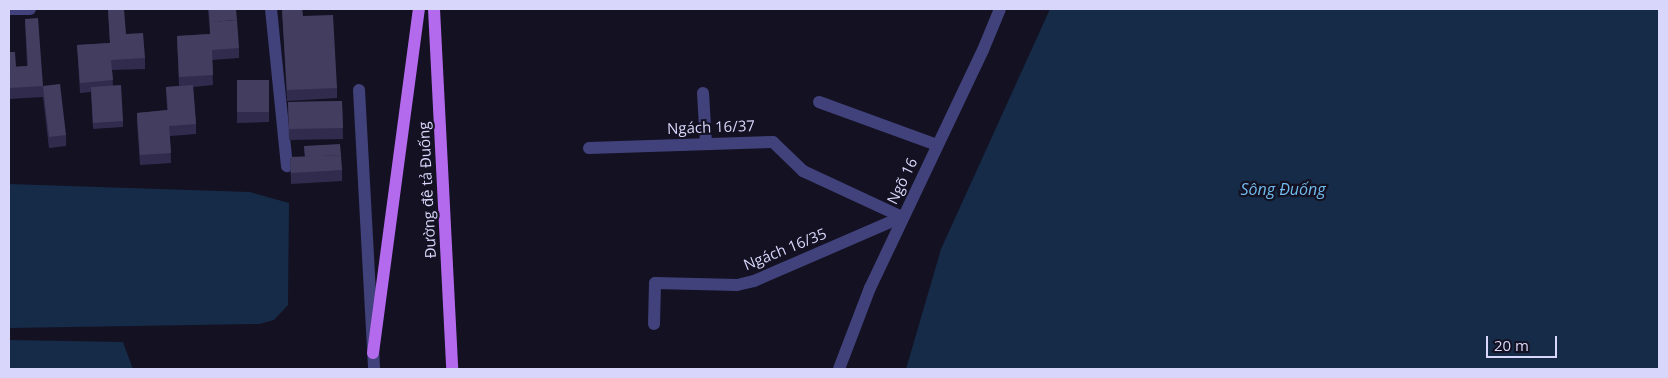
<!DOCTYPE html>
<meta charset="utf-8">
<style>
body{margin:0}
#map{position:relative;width:1668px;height:378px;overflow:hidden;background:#131122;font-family:"Open Sans",sans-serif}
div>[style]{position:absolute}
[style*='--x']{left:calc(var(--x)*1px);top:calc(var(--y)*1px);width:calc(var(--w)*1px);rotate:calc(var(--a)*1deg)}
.water>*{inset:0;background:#162b47}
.minor>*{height:12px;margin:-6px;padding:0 6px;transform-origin:6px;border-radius:6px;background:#41427b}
.major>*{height:12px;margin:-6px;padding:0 6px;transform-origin:6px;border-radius:6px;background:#b46aed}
.wall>*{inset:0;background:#312c4e}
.building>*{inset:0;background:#433e60}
span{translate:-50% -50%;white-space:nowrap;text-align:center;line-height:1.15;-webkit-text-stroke:4.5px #131122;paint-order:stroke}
.street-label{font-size:15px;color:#d8d6fa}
.water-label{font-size:16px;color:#70bbee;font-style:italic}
.frame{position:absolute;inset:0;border:10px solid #d8d6fa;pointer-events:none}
.scale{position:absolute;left:1486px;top:336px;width:71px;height:22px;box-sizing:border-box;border:2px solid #d8d6fa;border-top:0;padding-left:6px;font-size:15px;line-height:18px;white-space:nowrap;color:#d8d6fa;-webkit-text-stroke:4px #131122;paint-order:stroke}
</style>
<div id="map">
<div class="water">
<i style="clip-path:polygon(1050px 9px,1659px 9px,1659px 369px,906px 369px,941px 249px)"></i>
<i style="clip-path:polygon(9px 184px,250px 192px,289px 203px,288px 305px,274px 320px,259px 324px,9px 328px)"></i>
<i style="clip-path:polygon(9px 340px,123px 342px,133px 369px,9px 369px)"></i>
</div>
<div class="minor">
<i style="--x:9;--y:9;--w:21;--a:0"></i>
<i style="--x:271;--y:9;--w:158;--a:84.2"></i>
<i style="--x:359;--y:90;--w:279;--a:86.9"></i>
<i style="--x:703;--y:93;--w:51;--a:86.6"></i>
<i style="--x:819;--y:102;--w:126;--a:20"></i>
<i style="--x:589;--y:148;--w:184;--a:-1.9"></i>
<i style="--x:773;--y:142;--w:42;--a:44"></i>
<i style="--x:803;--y:171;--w:109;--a:24.9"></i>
<i style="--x:654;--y:324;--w:41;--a:-88.6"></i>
<i style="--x:655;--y:283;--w:82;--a:1.4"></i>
<i style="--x:737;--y:285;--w:17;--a:-13"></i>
<i style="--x:754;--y:281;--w:161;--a:-23.4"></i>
<i style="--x:839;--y:369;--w:87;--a:-69.1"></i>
<i style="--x:870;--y:288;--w:263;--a:-64.6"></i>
<i style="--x:983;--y:50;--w:44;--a:-67.5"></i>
</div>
<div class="major">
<i style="--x:434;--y:9;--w:360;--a:87.1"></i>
<i style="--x:373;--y:353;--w:347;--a:-82.4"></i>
</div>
<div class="wall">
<i style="clip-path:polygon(108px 9px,126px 34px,145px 58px,145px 69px,112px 70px,113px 85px,123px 121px,123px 127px,93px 129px,91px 92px,80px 93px,77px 45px,110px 43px)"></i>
<i style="clip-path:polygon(208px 9px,239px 48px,239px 58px,212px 60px,213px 85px,193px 87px,196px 124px,196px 134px,170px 136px,171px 163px,140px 165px,137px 123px,137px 113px,167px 110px,166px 87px,179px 86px,177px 36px,210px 34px)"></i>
<i style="clip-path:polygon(282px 9px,302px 9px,303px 16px,337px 88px,337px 98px,287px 101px)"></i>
<i style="clip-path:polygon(25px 19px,43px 86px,66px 135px,66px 146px,49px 148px,43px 97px,9px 99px,9px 52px,16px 67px,27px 66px)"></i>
<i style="clip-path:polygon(237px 80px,269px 80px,269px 122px,237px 123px)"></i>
<i style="clip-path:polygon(342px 101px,343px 139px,289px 140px,288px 102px)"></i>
<i style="clip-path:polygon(304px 146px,342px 170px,342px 181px,291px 184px,290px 157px,305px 157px)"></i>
</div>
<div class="building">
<i style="clip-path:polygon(108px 9px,124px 9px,126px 34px,143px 33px,145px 58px,111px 60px,113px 80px,80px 83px,77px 45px,110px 43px)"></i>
<i style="clip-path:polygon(209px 9px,236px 9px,237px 20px,210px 22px,210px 27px)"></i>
<i style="clip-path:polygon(282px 9px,302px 9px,303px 16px,333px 15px,337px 88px,287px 90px)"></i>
<i style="clip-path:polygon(38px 18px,43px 86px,9px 88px,9px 67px,28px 66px,25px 19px)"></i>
<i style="clip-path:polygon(237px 20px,239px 48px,212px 50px,213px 75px,179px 77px,177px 36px,210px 34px,210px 22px)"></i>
<i style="clip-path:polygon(9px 52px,15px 52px,16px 67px,9px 67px)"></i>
<i style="clip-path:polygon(237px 80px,269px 80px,269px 112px,237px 112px)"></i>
<i style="clip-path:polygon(60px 84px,66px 135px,49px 137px,43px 86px)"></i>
<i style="clip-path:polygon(121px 85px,123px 121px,93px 123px,91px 87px)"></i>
<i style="clip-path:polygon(193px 85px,196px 124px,169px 126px,171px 153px,140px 155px,137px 113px,168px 110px,166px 87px)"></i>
<i style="clip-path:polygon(342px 101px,343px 128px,289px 129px,288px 102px)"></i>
<i style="clip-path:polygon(340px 144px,341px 155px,305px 157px,304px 146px)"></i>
<i style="clip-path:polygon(341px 155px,342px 170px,291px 173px,290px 157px)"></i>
</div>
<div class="street-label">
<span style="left:711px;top:127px;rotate:-2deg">Ngách 16/37</span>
<span style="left:902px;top:181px;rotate:-64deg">Ngõ 16</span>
<span style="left:427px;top:190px;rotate:-93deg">Đường đê tả Đuống</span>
<span style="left:785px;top:249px;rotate:-22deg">Ngách 16/35</span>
</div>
<div class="water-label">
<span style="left:1283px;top:189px">Sông Đuống</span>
</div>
<div class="frame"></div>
<div class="scale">20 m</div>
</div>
